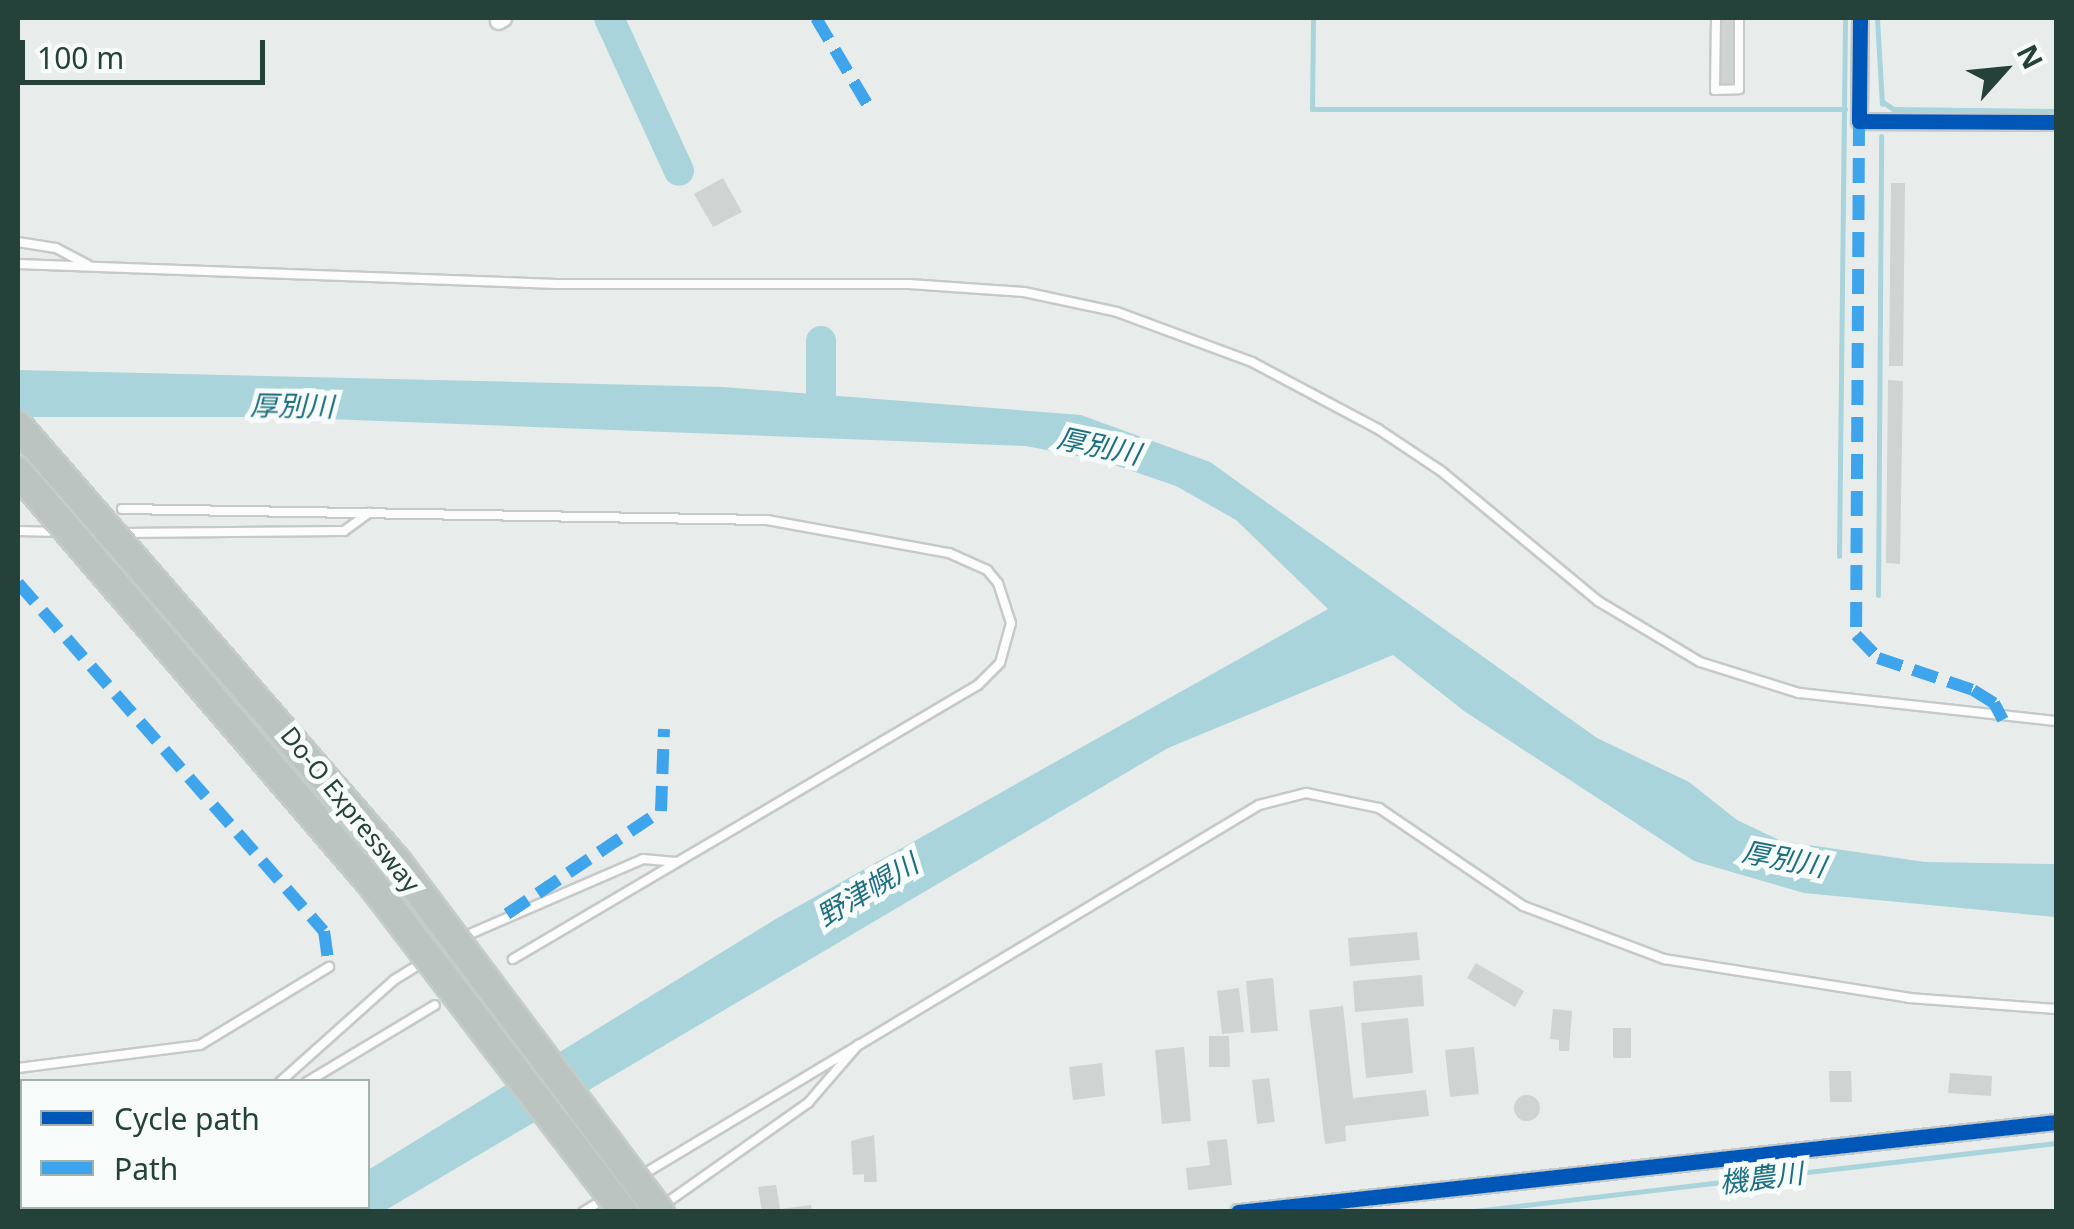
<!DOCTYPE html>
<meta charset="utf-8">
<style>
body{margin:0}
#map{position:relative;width:2074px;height:1229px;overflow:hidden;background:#e8edeb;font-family:"Noto Sans","Noto Sans JP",sans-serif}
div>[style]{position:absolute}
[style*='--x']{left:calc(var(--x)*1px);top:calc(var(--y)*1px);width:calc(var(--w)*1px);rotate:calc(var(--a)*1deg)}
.water>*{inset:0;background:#a9d4db}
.stream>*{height:5px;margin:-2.5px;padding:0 2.5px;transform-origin:2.5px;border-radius:2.5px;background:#a9d4db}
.river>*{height:30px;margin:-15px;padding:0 15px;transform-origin:15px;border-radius:15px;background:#a9d4db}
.building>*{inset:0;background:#cfd4d2}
.round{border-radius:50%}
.roads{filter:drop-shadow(2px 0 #c5cac8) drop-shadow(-2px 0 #c5cac8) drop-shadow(0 2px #c5cac8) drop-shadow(0 -2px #c5cac8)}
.service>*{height:8px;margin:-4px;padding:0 4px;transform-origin:4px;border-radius:4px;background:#fcfcfc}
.minor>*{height:15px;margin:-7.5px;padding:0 7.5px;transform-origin:7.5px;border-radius:7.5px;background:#fcfcfc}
.bridges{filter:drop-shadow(2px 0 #c3ccc9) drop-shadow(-2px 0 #c3ccc9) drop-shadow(0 2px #c3ccc9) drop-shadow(0 -2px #c3ccc9)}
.motorway-bridge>*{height:28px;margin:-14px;padding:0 14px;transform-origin:14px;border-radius:14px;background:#bcc4c2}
.quiet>*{height:12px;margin-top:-6px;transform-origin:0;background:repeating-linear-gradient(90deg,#3ea4ec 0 25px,transparent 0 37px)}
.cycleway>*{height:15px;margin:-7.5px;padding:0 7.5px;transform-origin:7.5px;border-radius:7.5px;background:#0057b8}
span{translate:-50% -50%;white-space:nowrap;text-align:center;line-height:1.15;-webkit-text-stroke:10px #f7fbf9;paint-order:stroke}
.street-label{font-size:25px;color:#24423a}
.water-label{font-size:28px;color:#1c6f80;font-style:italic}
.frame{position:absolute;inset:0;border:20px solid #24423a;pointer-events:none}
.legend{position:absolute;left:20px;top:1079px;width:350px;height:130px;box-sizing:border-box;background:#f7fbf9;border:2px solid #a3b1ad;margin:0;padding:12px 18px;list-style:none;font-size:30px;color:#24423a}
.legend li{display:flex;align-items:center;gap:20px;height:50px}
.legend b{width:50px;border:2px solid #a3b1ad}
.north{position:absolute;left:1954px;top:20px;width:100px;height:100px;-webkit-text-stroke:8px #f7fbf9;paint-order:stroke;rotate:63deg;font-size:28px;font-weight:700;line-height:40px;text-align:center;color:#24423a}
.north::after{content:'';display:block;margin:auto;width:35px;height:45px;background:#24423a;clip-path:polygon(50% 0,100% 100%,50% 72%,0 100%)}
.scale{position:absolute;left:20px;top:40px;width:245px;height:45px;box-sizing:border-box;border:5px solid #24423a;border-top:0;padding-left:12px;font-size:30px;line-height:35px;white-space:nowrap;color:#24423a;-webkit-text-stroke:8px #f7fbf9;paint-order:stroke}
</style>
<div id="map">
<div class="water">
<i style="clip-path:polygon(18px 370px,723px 387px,1081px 415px,1210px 462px,1597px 738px,1689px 782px,1737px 820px,1781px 841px,1925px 862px,2056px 864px,2056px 917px,1804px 893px,1694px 861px,1464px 711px,1393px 655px,1168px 748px,384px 1211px,299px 1211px,368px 1206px,368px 1170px,779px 917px,1328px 609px,1236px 520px,1176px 486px,1103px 461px,1026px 446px,276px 417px,18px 417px)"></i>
</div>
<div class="stream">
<i style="--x:1313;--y:18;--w:91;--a:90.6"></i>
<i style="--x:1312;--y:109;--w:533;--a:0"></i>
<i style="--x:1877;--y:18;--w:86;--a:86.7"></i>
<i style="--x:1883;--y:102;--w:12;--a:35"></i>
<i style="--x:1893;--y:109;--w:163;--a:0.7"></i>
<i style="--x:1839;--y:556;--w:538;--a:-89.36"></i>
<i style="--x:1878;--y:595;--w:459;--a:-89.6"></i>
<i style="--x:1466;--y:1212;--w:594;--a:-6.67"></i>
</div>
<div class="river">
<i style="--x:609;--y:18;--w:168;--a:65.4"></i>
<i style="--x:821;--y:341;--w:72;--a:90"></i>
</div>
<div class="building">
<i style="clip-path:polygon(1719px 18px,1735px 18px,1735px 86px,1719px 86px)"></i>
<i style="clip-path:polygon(723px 178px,742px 212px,713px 227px,694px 194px)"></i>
<i style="clip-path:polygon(1891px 183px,1905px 183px,1903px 366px,1889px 366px)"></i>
<i style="clip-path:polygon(1888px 380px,1903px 381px,1900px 564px,1886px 563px)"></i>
<i style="clip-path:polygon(1417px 932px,1420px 960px,1350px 966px,1348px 938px)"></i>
<i style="clip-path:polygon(1476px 963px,1524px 991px,1515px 1007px,1467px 978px)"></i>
<i style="clip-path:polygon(1422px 975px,1424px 1006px,1355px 1012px,1353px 981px)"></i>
<i style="clip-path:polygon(1273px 978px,1278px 1031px,1251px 1033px,1246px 981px)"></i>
<i style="clip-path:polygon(1239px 988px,1244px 1032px,1222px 1034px,1217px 991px)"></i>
<i style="clip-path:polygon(1343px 1006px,1353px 1098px,1426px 1090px,1429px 1116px,1345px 1126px,1346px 1141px,1325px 1144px,1309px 1010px)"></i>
<i style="clip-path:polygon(1553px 1009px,1572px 1011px,1569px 1051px,1559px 1051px,1559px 1040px,1550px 1039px)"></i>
<i style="clip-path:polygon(1408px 1018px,1413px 1073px,1366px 1078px,1361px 1023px)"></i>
<i style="clip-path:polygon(1613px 1028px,1631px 1028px,1631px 1058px,1613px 1058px)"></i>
<i style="clip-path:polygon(1209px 1036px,1229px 1036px,1230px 1067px,1209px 1067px)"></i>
<i style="clip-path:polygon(1184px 1047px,1191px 1121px,1162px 1124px,1155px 1050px)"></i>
<i style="clip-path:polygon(1474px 1047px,1479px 1094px,1450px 1097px,1445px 1050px)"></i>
<i style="clip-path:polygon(1102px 1063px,1105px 1096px,1073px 1100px,1069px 1067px)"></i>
<i style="clip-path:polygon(1829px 1071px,1851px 1071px,1852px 1102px,1830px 1102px)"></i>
<i style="clip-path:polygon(1950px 1073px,1992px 1076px,1991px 1096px,1948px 1093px)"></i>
<i style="clip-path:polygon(1269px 1078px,1275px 1122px,1257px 1124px,1252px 1080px)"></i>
<i class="round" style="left:1514px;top:1095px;width:26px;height:26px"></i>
<i style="clip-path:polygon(874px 1135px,877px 1182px,864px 1182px,864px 1174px,853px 1175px,851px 1141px)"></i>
<i style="clip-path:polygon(1227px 1139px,1232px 1185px,1188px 1190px,1186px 1168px,1210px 1165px,1207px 1141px)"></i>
<i style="clip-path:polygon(776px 1185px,780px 1209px,811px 1205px,812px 1212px,762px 1212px,758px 1187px)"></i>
</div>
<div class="roads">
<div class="service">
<i style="--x:1716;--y:18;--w:72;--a:90.8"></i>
<i style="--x:1715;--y:90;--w:24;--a:-2"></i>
<i style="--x:1739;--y:89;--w:71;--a:-90"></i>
<i style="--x:18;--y:242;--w:38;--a:9"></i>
<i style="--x:56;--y:248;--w:36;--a:28"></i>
<i style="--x:18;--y:264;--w:539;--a:2.13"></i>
<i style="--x:557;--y:284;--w:352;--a:0"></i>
<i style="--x:909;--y:284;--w:115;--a:4"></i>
<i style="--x:1024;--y:292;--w:95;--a:12.1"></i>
<i style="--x:1117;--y:312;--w:144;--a:20.3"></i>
<i style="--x:1252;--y:362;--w:143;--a:28"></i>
<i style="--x:1378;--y:429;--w:76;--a:33.7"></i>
<i style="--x:1441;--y:471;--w:204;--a:39.6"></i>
<i style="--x:1598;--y:601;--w:119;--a:30.9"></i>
<i style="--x:1700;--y:662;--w:104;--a:17.4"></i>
<i style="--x:1799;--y:693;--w:259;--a:6.2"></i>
<i style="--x:122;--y:509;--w:645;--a:0.98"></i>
<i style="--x:767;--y:520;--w:185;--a:10.3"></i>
<i style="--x:949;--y:553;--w:42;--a:24.1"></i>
<i style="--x:987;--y:570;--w:17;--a:50"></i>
<i style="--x:998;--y:583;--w:42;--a:72"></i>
<i style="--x:1011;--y:623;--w:41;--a:105.4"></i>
<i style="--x:1000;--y:663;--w:31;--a:135"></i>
<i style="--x:978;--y:685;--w:540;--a:149.49"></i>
<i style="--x:18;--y:531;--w:43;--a:1.3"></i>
<i style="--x:120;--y:533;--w:224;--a:-0.5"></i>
<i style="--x:344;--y:531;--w:31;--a:-36"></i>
<i style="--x:463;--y:937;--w:196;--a:-23.4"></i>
<i style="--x:643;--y:859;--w:33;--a:5"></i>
<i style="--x:18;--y:1068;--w:183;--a:-7.2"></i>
<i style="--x:200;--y:1045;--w:151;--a:-31.2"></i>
<i style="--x:280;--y:1082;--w:153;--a:-41.8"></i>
<i style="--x:394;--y:980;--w:67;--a:-31.6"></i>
<i style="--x:307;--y:1082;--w:149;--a:-31"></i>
<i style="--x:642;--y:1175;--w:719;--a:-30.95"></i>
<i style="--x:1259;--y:805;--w:49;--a:-14.3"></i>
<i style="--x:1306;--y:793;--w:75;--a:11.6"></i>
<i style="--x:1379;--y:808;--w:174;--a:34.2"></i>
<i style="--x:1523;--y:906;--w:151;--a:20.6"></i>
<i style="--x:1664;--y:959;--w:248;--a:9"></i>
<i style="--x:1909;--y:998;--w:147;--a:4.3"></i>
<i style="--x:662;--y:1206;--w:179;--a:-35.2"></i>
<i style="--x:808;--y:1103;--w:77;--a:-49.2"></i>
<i style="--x:89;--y:1212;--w:10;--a:-37"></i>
<i style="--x:583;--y:1212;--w:26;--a:-32"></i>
</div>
<div class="minor">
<i style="--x:1860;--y:18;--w:103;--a:90.6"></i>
<i style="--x:1859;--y:121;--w:197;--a:0.3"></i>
<i style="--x:498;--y:21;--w:6;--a:-31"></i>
<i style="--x:1238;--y:1212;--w:823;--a:-6.28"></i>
</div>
</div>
<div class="bridges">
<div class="motorway-bridge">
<i style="--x:18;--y:426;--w:578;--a:49"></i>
<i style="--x:397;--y:862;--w:438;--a:53.1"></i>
<i style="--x:18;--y:472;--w:543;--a:49.33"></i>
<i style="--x:372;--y:884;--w:414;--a:52.5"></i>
</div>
</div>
<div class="quiet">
<i style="--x:816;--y:18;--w:106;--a:59.3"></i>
<i style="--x:1859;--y:121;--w:514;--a:90.33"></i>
<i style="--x:1856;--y:635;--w:32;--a:46"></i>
<i style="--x:1878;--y:658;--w:100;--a:18.6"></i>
<i style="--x:1973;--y:690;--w:25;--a:32"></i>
<i style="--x:1994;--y:703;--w:19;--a:62"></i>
<i style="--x:18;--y:583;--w:463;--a:48.7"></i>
<i style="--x:324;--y:931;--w:36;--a:82"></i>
<i style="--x:507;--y:914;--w:185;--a:-33.8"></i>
<i style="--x:661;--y:811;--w:82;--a:-87.9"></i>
</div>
<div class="cycleway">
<i style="--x:1860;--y:18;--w:103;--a:90.6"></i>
<i style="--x:1859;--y:121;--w:197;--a:0.3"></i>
<i style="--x:1238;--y:1212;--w:823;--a:-6.28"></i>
</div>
<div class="street-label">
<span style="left:351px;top:809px;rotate:51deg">Do-O Expressway</span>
</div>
<div class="water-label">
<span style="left:292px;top:405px;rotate:1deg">厚別川</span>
<span style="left:1099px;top:445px;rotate:12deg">厚別川</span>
<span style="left:1784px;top:858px;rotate:11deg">厚別川</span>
<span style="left:867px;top:889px;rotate:-31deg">野津幌川</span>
<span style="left:1761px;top:1177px;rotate:-7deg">機農川</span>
</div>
<div class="frame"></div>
<ul class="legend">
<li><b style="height:12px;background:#0057b8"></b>Cycle path</li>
<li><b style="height:12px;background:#3ea4ec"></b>Path</li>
</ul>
<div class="north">N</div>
<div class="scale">100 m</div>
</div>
